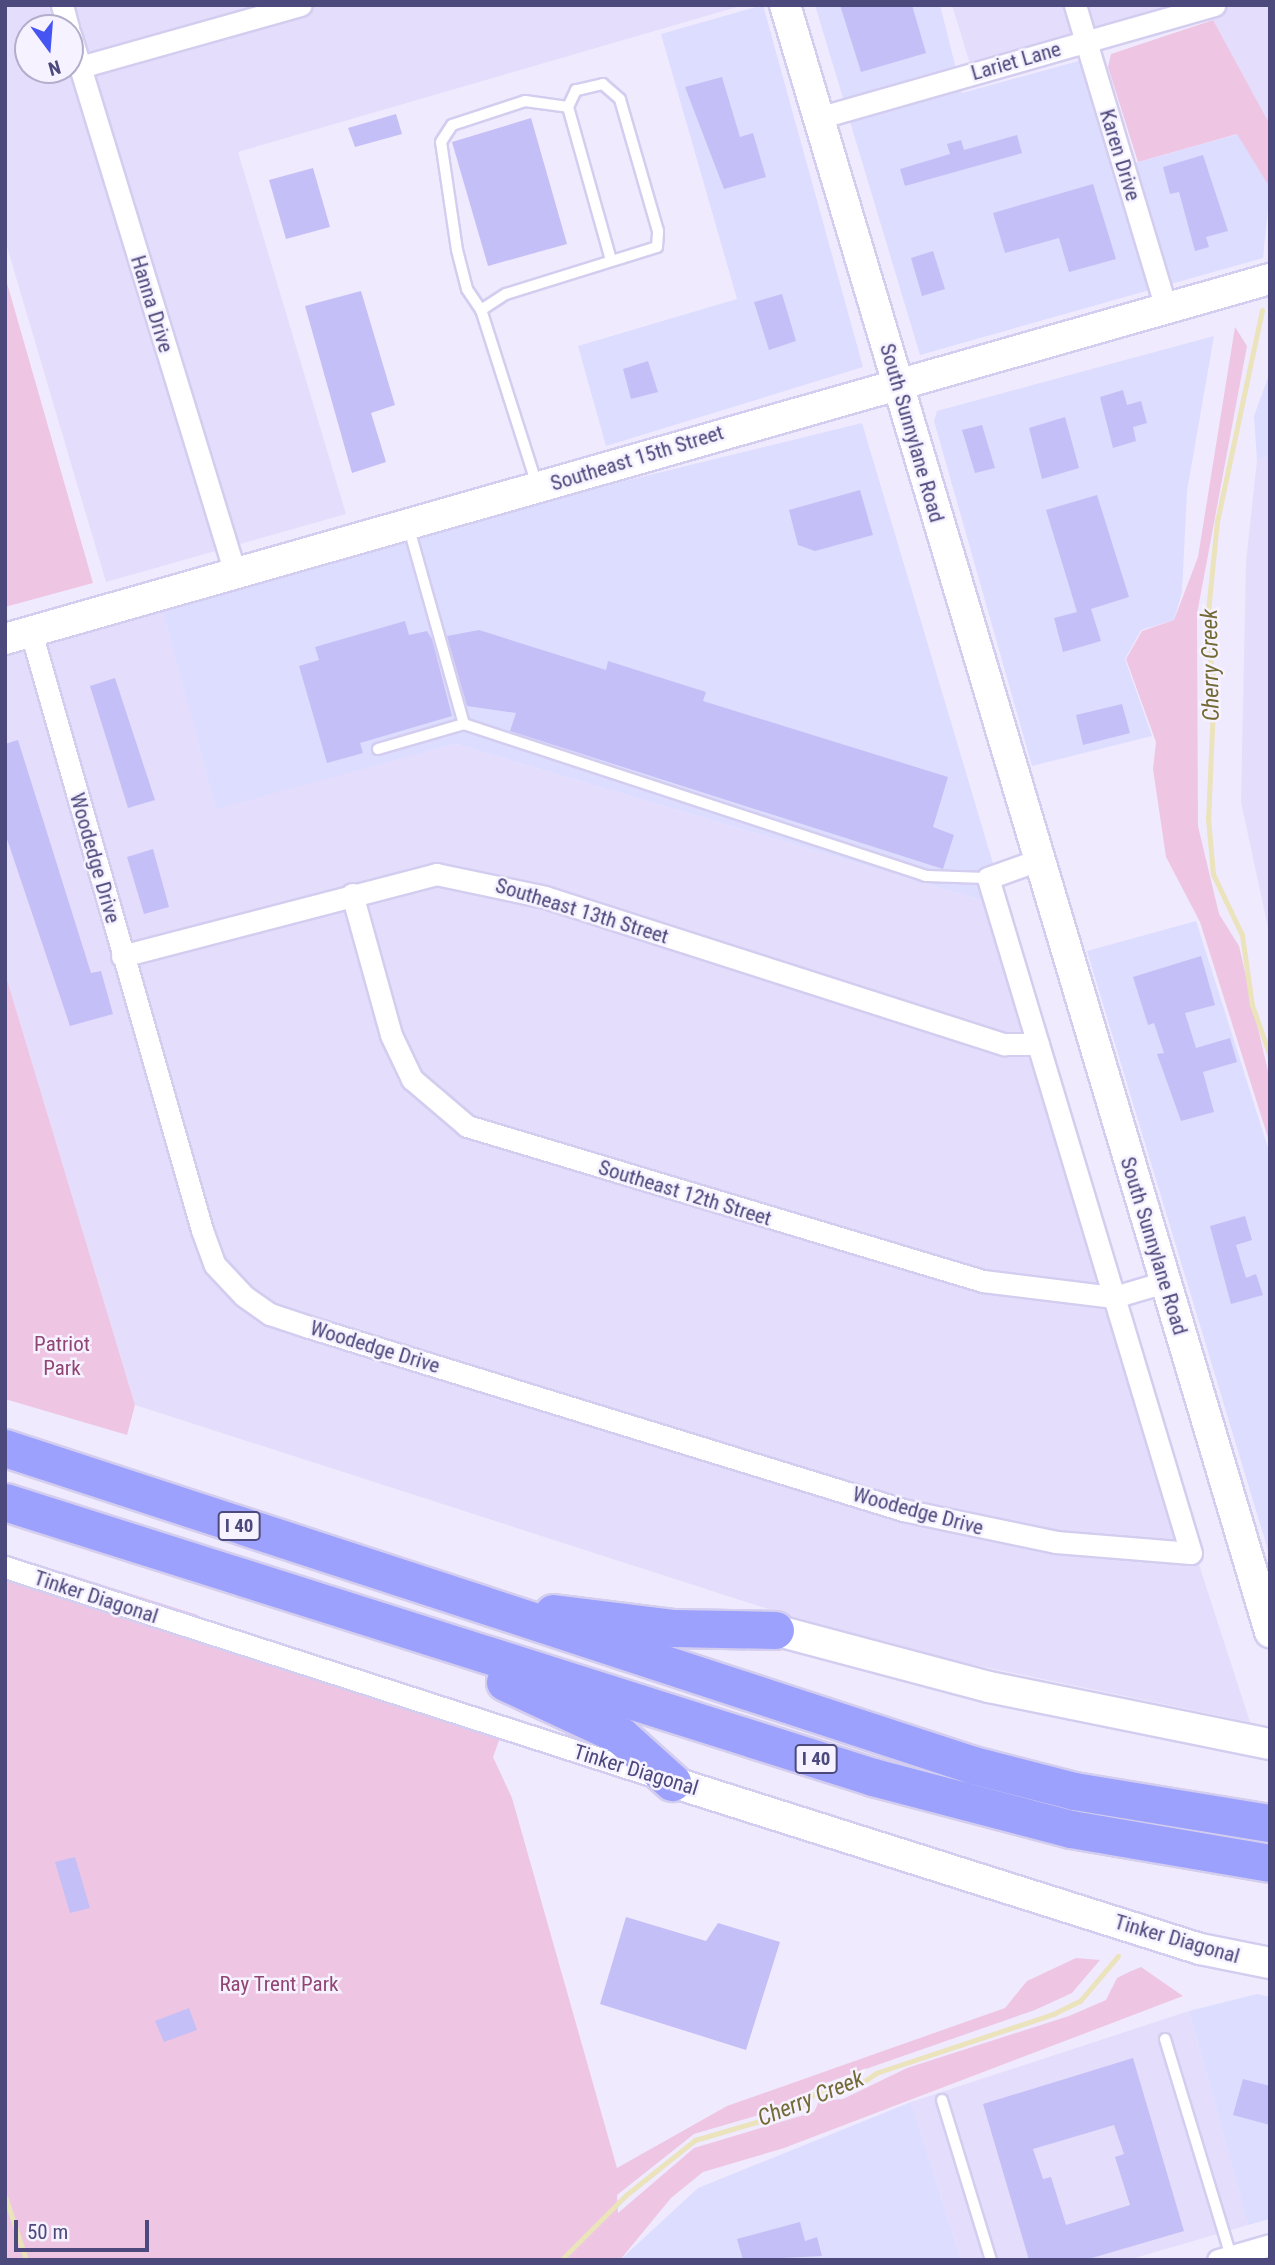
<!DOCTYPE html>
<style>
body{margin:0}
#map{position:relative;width:1275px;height:2265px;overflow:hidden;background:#f0eafe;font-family:"Roboto Condensed",sans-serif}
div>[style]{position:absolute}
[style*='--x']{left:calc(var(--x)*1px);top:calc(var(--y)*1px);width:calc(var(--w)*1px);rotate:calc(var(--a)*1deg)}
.residential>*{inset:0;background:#e5ddfc}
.commercial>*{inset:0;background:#ddf}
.green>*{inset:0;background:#eec6e3}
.stream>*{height:5px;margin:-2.5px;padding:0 2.5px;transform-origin:2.5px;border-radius:2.5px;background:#eae3bb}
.building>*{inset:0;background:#c4bff6}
.roads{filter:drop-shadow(2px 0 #d3cdef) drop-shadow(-2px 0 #d3cdef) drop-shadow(0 2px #d3cdef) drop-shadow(0 -2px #d3cdef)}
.lane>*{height:10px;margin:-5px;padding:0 5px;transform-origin:5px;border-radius:5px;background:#fff}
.street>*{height:21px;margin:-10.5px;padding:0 10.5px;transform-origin:10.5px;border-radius:10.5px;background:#fff}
.secondary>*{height:30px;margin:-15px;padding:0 15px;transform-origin:15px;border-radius:15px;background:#fff}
.highway>*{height:37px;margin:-18.5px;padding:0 18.5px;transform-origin:18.5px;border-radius:18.5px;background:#9ca1fd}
span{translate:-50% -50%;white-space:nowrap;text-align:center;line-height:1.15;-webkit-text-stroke:5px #f6f2ff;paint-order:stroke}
.shield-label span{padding:2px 5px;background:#f6f2ff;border:2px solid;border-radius:5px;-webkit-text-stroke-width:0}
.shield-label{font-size:19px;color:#4c497c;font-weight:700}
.street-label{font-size:21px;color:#4c497c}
.park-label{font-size:21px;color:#904572}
.water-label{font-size:23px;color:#736a35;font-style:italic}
.frame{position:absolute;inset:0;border:7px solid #4c497c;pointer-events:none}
.north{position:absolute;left:14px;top:14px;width:70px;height:70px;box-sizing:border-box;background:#f6f2ff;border:2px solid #b2aecb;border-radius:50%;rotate:164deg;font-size:19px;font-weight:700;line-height:28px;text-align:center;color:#4c497c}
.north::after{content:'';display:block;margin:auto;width:24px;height:32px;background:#4655f1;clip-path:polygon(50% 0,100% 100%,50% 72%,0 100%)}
.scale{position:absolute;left:14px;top:2220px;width:135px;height:32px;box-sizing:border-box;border:4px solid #4c497c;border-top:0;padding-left:9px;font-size:21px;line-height:24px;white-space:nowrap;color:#4c497c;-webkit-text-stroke:5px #f6f2ff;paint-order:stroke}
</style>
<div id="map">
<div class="residential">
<i style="clip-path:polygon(evenodd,5px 5px,744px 5px,238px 152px,346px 514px,106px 582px,5px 240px,5px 5px,28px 28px,70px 28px,70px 70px,28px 70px,28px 28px)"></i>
<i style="clip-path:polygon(952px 5px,1181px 5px,970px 64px)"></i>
<i style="clip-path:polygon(1205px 5px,1270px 5px,1270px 125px,1268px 126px)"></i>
<i style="clip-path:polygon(1270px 457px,1270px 937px,1241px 802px,1246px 562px,1257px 460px)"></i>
<i style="clip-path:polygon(158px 595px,216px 808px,455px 744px,984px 901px,1250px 1722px,883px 1646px,135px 1405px,5px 973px,5px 638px)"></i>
<i style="clip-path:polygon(1189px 2011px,1248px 2225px,1128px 2260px,961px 2260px,911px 2102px)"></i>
</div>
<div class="commercial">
<i style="clip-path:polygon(763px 5px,863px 367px,606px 446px,578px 346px,737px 299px,661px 34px)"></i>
<i style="clip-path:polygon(815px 5px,940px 5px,962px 93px,1082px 60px,1117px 168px,1238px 134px,1270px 188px,1263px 258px,920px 355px)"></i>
<i style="clip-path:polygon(1214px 336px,1187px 491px,1182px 592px,1174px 620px,1141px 630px,1125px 659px,1152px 736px,1032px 766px,934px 421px,937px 411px)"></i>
<i style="clip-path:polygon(1270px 372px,1270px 457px,1257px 460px,1254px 416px)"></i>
<i style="clip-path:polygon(862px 423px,1003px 897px,984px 901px,455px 744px,216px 809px,158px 595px)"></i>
<i style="clip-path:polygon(1196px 921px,1270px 1154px,1270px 1557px,1087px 951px)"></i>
<i style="clip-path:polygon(1257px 1994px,1270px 1997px,1270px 2219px,1248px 2225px,1189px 2011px)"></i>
<i style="clip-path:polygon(911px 2102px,961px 2260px,620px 2260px,698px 2188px)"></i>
</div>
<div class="green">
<i style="clip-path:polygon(1213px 20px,1270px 125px,1270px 188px,1237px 134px,1138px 162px,1108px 67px,1111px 54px)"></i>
<i style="clip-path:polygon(5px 276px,93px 583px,5px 607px)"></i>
<i style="clip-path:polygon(1235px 327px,1247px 346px,1197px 614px,1198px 826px,1219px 914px,1239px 946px,1270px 1080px,1270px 1144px,1200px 922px,1166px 857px,1153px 769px,1156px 742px,1126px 659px,1142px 631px,1174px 620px,1198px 557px)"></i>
<i style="clip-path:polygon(5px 973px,135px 1405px,127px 1435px,5px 1399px)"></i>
<i style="clip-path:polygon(5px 1554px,198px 1615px,189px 1638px,500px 1738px,493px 1757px,512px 1798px,617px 2168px,727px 2106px,1005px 2008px,1027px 1981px,1076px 1958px,1100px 1960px,1072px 1993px,1035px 2010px,817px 2086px,790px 2106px,694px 2134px,617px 2195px,618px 2213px,694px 2148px,814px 2112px,819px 2101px,843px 2099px,907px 2068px,1069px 2016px,1106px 2000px,1117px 1978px,1129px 1972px,1141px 1967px,1183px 1996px,784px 2148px,703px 2172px,671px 2198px,620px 2260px,5px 2260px)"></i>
</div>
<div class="stream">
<i style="--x:1262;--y:310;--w:216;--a:102"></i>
<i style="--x:1217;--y:521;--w:112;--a:95.7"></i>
<i style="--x:1206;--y:632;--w:52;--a:81.1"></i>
<i style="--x:1214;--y:683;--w:135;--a:92.5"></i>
<i style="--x:1208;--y:818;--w:56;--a:84.9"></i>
<i style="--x:1213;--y:874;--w:68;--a:64.6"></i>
<i style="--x:1242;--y:935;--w:71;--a:81.9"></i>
<i style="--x:1252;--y:1005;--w:54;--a:70.6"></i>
<i style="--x:5;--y:2196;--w:67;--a:71.8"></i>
<i style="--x:561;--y:2260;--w:92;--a:-45"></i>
<i style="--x:626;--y:2195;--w:88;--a:-38.6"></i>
<i style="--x:695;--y:2140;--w:106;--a:-16.4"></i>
<i style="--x:797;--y:2110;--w:26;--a:-43"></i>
<i style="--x:816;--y:2092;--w:41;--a:-8.3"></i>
<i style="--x:857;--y:2086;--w:23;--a:-34"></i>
<i style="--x:876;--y:2073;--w:187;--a:-18.4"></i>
<i style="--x:1053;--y:2014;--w:30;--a:-26"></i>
<i style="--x:1080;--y:2001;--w:59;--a:-49.8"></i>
</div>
<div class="building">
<i style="clip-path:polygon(840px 5px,912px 5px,926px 53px,861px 72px)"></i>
<i style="clip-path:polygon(722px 77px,740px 137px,753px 133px,766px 177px,724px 189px,685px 87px)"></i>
<i style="clip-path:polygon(396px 114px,402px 134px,355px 147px,348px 128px)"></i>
<i style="clip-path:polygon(531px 118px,567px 244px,488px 266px,452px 142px)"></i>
<i style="clip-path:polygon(1017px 135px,1022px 153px,905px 186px,900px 169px,950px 154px,947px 144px,961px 140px,964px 150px)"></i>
<i style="clip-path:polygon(1203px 155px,1228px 231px,1206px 237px,1209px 247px,1195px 251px,1179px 192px,1170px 194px,1163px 167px)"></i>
<i style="clip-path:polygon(313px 168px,330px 227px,286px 239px,269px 180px)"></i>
<i style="clip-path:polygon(1093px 184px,1116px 259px,1069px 272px,1059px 238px,1005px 253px,993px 213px)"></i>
<i style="clip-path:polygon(933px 251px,945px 289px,922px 296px,911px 258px)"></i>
<i style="clip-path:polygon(361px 291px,395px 405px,371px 413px,386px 462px,352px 473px,305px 306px)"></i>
<i style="clip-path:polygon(782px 294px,796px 341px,769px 350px,754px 302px)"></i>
<i style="clip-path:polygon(648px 361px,658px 392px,631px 399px,623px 369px)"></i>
<i style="clip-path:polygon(1123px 390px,1127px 405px,1141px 401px,1147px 423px,1133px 427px,1136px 441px,1113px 448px,1100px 397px)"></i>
<i style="clip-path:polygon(1065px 417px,1079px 468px,1042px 479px,1029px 428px)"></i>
<i style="clip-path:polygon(982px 425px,995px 468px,975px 473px,962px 430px)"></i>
<i style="clip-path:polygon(860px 490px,873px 535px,815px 551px,798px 545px,789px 510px)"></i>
<i style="clip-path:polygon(1097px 495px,1129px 597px,1091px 609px,1101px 641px,1063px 652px,1054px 618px,1077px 612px,1046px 510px)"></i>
<i style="clip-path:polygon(405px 621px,409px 635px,427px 631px,432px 639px,452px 716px,360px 743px,363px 753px,327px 763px,299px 666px,319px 660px,315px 647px)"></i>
<i style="clip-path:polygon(479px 630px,606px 670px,608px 661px,706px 692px,703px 701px,948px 777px,933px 827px,954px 835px,943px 869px,510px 731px,516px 713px,467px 706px,447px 636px)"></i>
<i style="clip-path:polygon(115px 678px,155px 800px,128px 808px,90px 686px)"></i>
<i style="clip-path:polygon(1122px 704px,1130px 733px,1083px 745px,1076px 715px)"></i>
<i style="clip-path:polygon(18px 740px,91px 973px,101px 971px,113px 1014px,70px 1026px,5px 833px,5px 744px)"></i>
<i style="clip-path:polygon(153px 849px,169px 907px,144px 914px,127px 857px)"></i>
<i style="clip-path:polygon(1201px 956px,1215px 1005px,1185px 1013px,1196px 1048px,1230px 1038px,1237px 1062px,1203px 1072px,1214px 1112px,1181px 1121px,1157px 1054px,1164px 1053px,1154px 1023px,1148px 1025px,1133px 977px)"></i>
<i style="clip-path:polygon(1245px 1216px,1252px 1240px,1236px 1245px,1246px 1278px,1256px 1274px,1263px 1295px,1231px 1304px,1210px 1226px)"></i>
<i style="clip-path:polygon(75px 1857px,90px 1908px,70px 1913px,55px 1862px)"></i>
<i style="clip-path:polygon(626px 1917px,706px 1941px,718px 1923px,780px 1942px,746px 2050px,600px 2004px)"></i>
<i style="clip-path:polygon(189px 2008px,197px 2030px,164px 2042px,155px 2021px)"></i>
<i style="clip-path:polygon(evenodd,1133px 2058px,1184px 2231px,1085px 2260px,1029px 2260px,983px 2104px,1133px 2058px,1114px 2125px,1124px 2154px,1115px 2157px,1130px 2205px,1066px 2225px,1051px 2177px,1043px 2179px,1033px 2149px,1114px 2125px)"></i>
<i style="clip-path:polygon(1243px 2079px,1270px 2086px,1270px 2125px,1233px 2115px)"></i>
<i style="clip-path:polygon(800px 2222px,805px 2241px,817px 2237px,822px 2256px,743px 2260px,737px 2239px)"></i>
</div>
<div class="roads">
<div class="lane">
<i style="--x:481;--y:310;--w:25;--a:-124"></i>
<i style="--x:467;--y:289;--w:40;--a:-104.4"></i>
<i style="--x:457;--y:250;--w:109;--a:-98.4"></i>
<i style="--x:441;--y:142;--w:20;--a:-57"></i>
<i style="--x:452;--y:125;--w:77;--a:-18.2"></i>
<i style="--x:525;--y:101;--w:43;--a:7.9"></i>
<i style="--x:537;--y:485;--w:184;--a:-107.7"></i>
<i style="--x:481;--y:310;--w:30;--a:-33"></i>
<i style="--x:506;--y:294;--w:158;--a:-17.3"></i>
<i style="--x:657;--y:247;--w:16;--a:-86"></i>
<i style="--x:658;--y:231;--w:137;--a:-106.1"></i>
<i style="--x:620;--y:99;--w:23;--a:-139"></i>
<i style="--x:603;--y:84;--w:28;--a:167"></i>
<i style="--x:576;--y:90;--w:19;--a:115"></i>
<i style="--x:568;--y:107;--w:159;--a:74.3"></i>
<i style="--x:408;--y:525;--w:207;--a:74.3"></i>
<i style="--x:378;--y:749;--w:90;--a:-16.2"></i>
<i style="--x:464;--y:724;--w:485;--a:18.2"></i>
<i style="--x:925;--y:876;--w:63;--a:1.8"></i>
<i style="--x:1165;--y:2039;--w:227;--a:73.1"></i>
<i style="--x:942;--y:2100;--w:167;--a:73"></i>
</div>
<div class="street">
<i style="--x:62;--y:5;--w:24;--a:75"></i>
<i style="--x:1075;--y:5;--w:313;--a:73.3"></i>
<i style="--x:70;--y:34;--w:564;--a:72.98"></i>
<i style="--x:80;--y:67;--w:229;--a:-15.7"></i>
<i style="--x:818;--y:118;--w:412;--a:-15.9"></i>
<i style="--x:31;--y:632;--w:622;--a:74.04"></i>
<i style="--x:202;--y:1230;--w:37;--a:70"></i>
<i style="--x:215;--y:1265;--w:42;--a:46.9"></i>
<i style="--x:244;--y:1296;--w:32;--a:35"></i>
<i style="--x:270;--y:1314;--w:41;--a:18.4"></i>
<i style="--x:309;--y:1327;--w:622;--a:17.12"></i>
<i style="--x:903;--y:1510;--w:156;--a:11.8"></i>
<i style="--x:1056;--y:1542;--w:135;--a:4.7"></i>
<i style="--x:1191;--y:1553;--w:705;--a:-106.74"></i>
<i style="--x:988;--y:878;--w:53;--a:-19.8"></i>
<i style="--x:352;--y:894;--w:146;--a:74.5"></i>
<i style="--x:391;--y:1035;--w:49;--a:64.5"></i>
<i style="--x:412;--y:1079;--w:72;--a:40.5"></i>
<i style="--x:467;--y:1126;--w:539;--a:16.72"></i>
<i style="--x:983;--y:1281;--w:132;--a:7"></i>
<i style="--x:1114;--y:1297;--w:53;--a:-16.4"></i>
<i style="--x:122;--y:956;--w:325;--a:-14.6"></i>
<i style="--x:436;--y:874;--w:111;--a:11.9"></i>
<i style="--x:545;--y:897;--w:482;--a:17.8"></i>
<i style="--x:1004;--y:1044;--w:34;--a:0"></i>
<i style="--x:5;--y:1567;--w:685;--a:17.85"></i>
<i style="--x:1218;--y:2260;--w:54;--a:-16.1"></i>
</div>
<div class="secondary">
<i style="--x:785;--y:5;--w:1698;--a:73.4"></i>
<i style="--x:5;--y:639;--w:1315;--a:-15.89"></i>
<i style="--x:775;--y:1630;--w:221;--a:14.9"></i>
<i style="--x:989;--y:1687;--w:287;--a:11.5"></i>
<i style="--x:672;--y:1782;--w:554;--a:17.55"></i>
<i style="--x:1200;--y:1949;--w:71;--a:11.3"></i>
</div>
<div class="highway">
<i style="--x:5;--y:1448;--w:1019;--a:18.13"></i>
<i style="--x:973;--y:1765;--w:104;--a:14.4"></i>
<i style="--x:1074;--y:1791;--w:199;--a:9.3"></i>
<i style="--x:5;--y:1502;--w:911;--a:17.58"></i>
<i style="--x:873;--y:1777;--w:205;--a:14.7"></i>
<i style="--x:1071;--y:1829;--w:202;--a:9.7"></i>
<i style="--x:553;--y:1613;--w:122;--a:7.1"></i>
<i style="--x:674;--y:1628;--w:101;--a:1.1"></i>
<i style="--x:505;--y:1682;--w:128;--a:25"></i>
<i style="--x:621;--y:1736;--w:69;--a:42"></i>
</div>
</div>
<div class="shield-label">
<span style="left:239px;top:1526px">I 40</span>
<span style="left:816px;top:1759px">I 40</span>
</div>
<div class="street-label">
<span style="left:1016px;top:61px;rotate:-16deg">Lariet Lane</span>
<span style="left:1120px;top:155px;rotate:73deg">Karen Drive</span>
<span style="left:152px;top:304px;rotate:73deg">Hanna Drive</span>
<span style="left:912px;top:433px;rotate:74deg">South Sunnylane Road</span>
<span style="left:637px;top:458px;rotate:-17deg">Southeast 15th Street</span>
<span style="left:95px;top:858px;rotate:74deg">Woodedge Drive</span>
<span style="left:582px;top:911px;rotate:17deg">Southeast 13th Street</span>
<span style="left:685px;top:1193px;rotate:17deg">Southeast 12th Street</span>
<span style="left:1154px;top:1246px;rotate:73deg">South Sunnylane Road</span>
<span style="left:375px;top:1347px;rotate:17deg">Woodedge Drive</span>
<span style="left:918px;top:1511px;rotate:15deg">Woodedge Drive</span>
<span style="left:96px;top:1597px;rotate:18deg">Tinker Diagonal</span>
<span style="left:636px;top:1770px;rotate:17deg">Tinker Diagonal</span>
<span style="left:1177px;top:1939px;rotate:16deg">Tinker Diagonal</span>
</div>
<div class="park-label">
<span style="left:62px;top:1356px">Patriot<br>Park</span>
<span style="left:279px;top:1984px">Ray Trent Park</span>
</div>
<div class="water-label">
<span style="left:1211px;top:665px;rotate:-91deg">Cherry Creek</span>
<span style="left:811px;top:2099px;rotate:-22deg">Cherry Creek</span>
</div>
<div class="frame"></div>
<div class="north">N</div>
<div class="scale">50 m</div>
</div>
